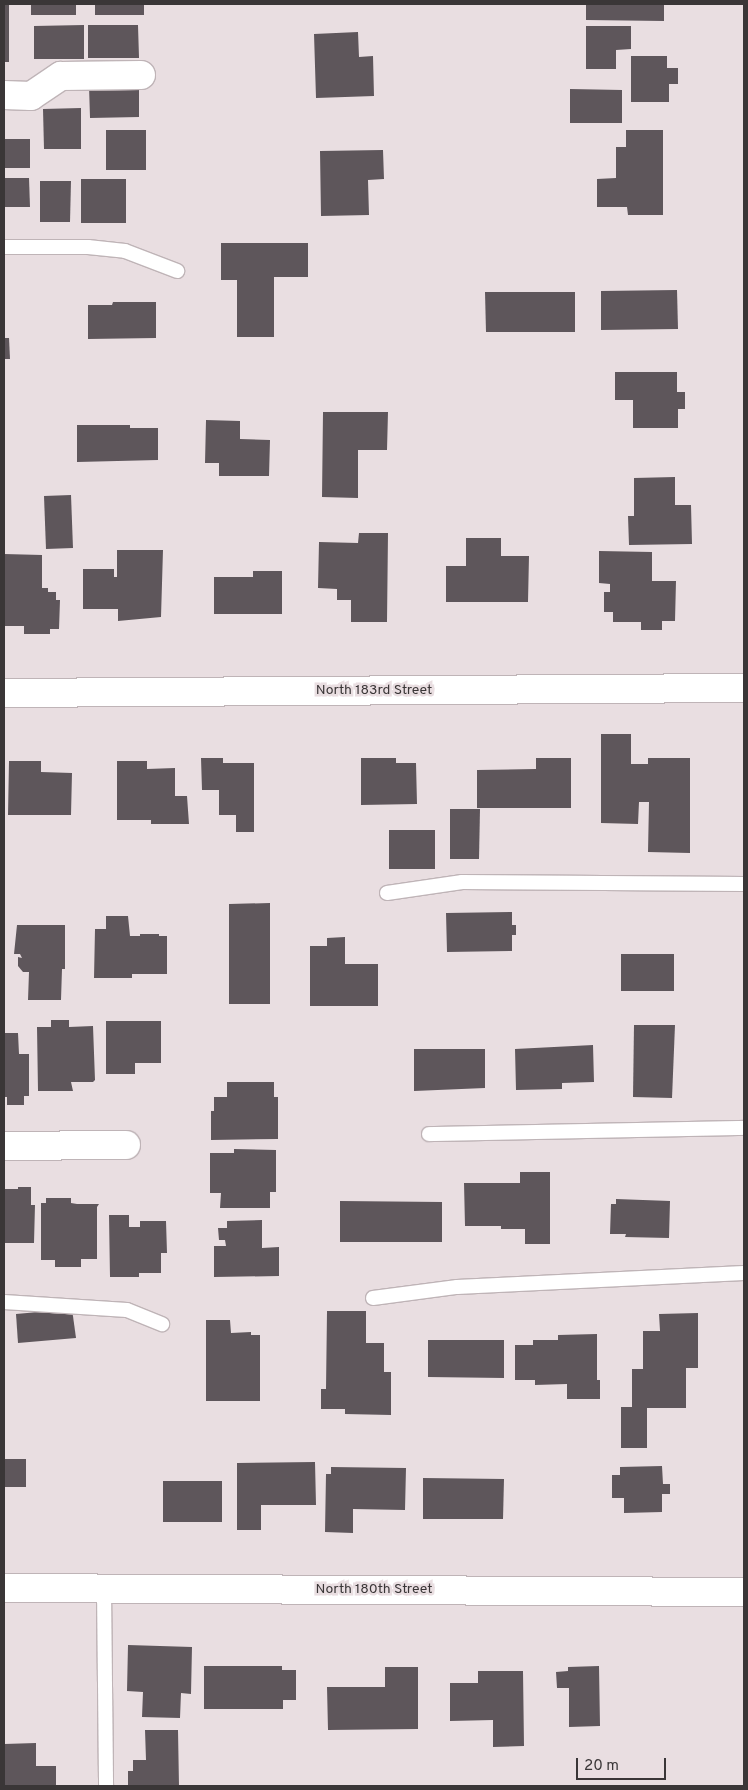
<!DOCTYPE html>
<style>
body{margin:0}
#map{position:relative;width:748px;height:1790px;overflow:hidden;background:#e9dee1;font-family:Overpass,sans-serif}
div>[style]{position:absolute}
[style*='--x']{left:calc(var(--x)*1px);top:calc(var(--y)*1px);width:calc(var(--w)*1px);rotate:calc(var(--a)*1deg)}
.building>*{inset:0;background:#5e565b}
.roads{filter:drop-shadow(1px 0 #bfb4b7) drop-shadow(-1px 0 #bfb4b7) drop-shadow(0 1px #bfb4b7) drop-shadow(0 -1px #bfb4b7)}
.lane>*{height:14px;margin:-7px;padding:0 7px;transform-origin:7px;border-radius:7px;background:#fff}
.street>*{height:28px;margin:-14px;padding:0 14px;transform-origin:14px;border-radius:14px;background:#fff}
span{translate:-50% -50%;white-space:nowrap;text-align:center;line-height:1.15;-webkit-text-stroke:5px #e9dee1;paint-order:stroke}
.street-label{font-size:14px;color:#3a3637}
.frame{position:absolute;inset:0;border:5px solid #3a3637;pointer-events:none}
.scale{position:absolute;left:576px;top:1758px;width:90px;height:22px;box-sizing:border-box;border:2px solid #3a3637;border-top:0;padding-left:6px;font-size:15px;line-height:18px;white-space:nowrap;color:#3a3637;-webkit-text-stroke:4px #e9dee1;paint-order:stroke}
</style>
<div id="map">
<div class="building">
<i style="clip-path:polygon(4px 4px,9px 4px,9px 62px,4px 62px)"></i>
<i style="clip-path:polygon(31px 4px,76px 4px,76px 15px,31px 15px)"></i>
<i style="clip-path:polygon(95px 4px,144px 4px,144px 15px,95px 15px)"></i>
<i style="clip-path:polygon(586px 4px,664px 4px,664px 21px,586px 20px)"></i>
<i style="clip-path:polygon(84px 25px,84px 59px,34px 59px,34px 26px)"></i>
<i style="clip-path:polygon(88px 25px,138px 25px,139px 58px,88px 58px)"></i>
<i style="clip-path:polygon(586px 26px,631px 26px,631px 49px,616px 50px,616px 69px,586px 69px)"></i>
<i style="clip-path:polygon(358px 32px,359px 57px,373px 56px,374px 96px,316px 98px,314px 34px)"></i>
<i style="clip-path:polygon(631px 56px,667px 56px,667px 68px,678px 68px,678px 84px,669px 84px,669px 102px,631px 102px)"></i>
<i style="clip-path:polygon(139px 84px,139px 117px,90px 118px,89px 85px)"></i>
<i style="clip-path:polygon(570px 89px,622px 90px,622px 123px,570px 123px)"></i>
<i style="clip-path:polygon(81px 108px,81px 149px,44px 149px,43px 109px)"></i>
<i style="clip-path:polygon(106px 130px,146px 130px,146px 170px,106px 170px)"></i>
<i style="clip-path:polygon(626px 130px,663px 130px,663px 215px,628px 215px,627px 207px,597px 207px,597px 179px,616px 178px,616px 147px,626px 147px)"></i>
<i style="clip-path:polygon(4px 139px,30px 139px,30px 168px,4px 168px)"></i>
<i style="clip-path:polygon(383px 150px,384px 179px,368px 180px,369px 215px,321px 216px,320px 151px)"></i>
<i style="clip-path:polygon(4px 178px,29px 178px,30px 207px,4px 207px)"></i>
<i style="clip-path:polygon(81px 179px,126px 179px,126px 223px,81px 223px)"></i>
<i style="clip-path:polygon(40px 181px,71px 181px,70px 222px,40px 222px)"></i>
<i style="clip-path:polygon(221px 243px,308px 243px,308px 277px,274px 277px,274px 337px,237px 337px,237px 280px,221px 280px)"></i>
<i style="clip-path:polygon(677px 290px,678px 329px,601px 330px,601px 291px)"></i>
<i style="clip-path:polygon(485px 292px,575px 292px,575px 332px,486px 332px)"></i>
<i style="clip-path:polygon(113px 302px,156px 302px,156px 338px,88px 339px,88px 305px,112px 305px)"></i>
<i style="clip-path:polygon(4px 338px,9px 338px,10px 359px,4px 359px)"></i>
<i style="clip-path:polygon(615px 372px,677px 372px,677px 392px,685px 392px,685px 409px,678px 409px,678px 428px,633px 428px,633px 400px,615px 400px)"></i>
<i style="clip-path:polygon(323px 412px,388px 412px,387px 450px,358px 450px,358px 498px,322px 497px)"></i>
<i style="clip-path:polygon(206px 420px,240px 421px,240px 439px,270px 440px,269px 476px,219px 476px,219px 463px,205px 463px)"></i>
<i style="clip-path:polygon(77px 425px,130px 425px,130px 428px,158px 428px,158px 460px,77px 462px)"></i>
<i style="clip-path:polygon(675px 477px,675px 505px,691px 505px,692px 544px,629px 545px,628px 516px,634px 516px,634px 478px)"></i>
<i style="clip-path:polygon(71px 495px,73px 548px,46px 549px,44px 496px)"></i>
<i style="clip-path:polygon(359px 533px,388px 533px,387px 622px,351px 622px,351px 600px,337px 600px,337px 589px,318px 588px,319px 542px,358px 543px)"></i>
<i style="clip-path:polygon(466px 538px,501px 538px,501px 556px,529px 556px,528px 602px,446px 602px,446px 566px,466px 566px)"></i>
<i style="clip-path:polygon(117px 550px,163px 550px,161px 617px,118px 621px,118px 609px,83px 609px,83px 569px,114px 569px,114px 577px,117px 577px)"></i>
<i style="clip-path:polygon(599px 551px,652px 552px,652px 581px,676px 581px,675px 621px,662px 621px,662px 630px,641px 630px,641px 622px,613px 622px,613px 612px,604px 612px,604px 592px,610px 592px,610px 584px,599px 583px)"></i>
<i style="clip-path:polygon(4px 554px,42px 555px,42px 588px,48px 588px,48px 592px,56px 592px,56px 600px,60px 600px,59px 629px,50px 629px,50px 634px,24px 634px,24px 626px,4px 626px)"></i>
<i style="clip-path:polygon(253px 571px,282px 571px,282px 614px,214px 614px,214px 577px,253px 577px)"></i>
<i style="clip-path:polygon(601px 734px,631px 734px,631px 764px,648px 764px,648px 758px,690px 758px,690px 853px,648px 852px,649px 802px,639px 802px,638px 824px,601px 823px)"></i>
<i style="clip-path:polygon(201px 758px,223px 758px,223px 763px,254px 763px,254px 832px,236px 832px,236px 815px,219px 815px,219px 790px,202px 790px)"></i>
<i style="clip-path:polygon(361px 758px,396px 758px,396px 763px,416px 763px,417px 804px,361px 805px)"></i>
<i style="clip-path:polygon(536px 758px,571px 758px,571px 808px,477px 808px,477px 770px,536px 769px)"></i>
<i style="clip-path:polygon(9px 761px,41px 761px,41px 772px,72px 773px,71px 815px,8px 815px)"></i>
<i style="clip-path:polygon(117px 761px,147px 761px,147px 769px,175px 768px,175px 796px,187px 796px,189px 824px,151px 824px,151px 820px,117px 820px)"></i>
<i style="clip-path:polygon(450px 809px,480px 809px,479px 859px,450px 859px)"></i>
<i style="clip-path:polygon(389px 830px,435px 830px,435px 869px,389px 869px)"></i>
<i style="clip-path:polygon(270px 903px,270px 1004px,229px 1004px,229px 904px)"></i>
<i style="clip-path:polygon(512px 912px,512px 925px,516px 925px,516px 935px,512px 935px,512px 951px,447px 952px,446px 913px)"></i>
<i style="clip-path:polygon(106px 916px,128px 916px,130px 936px,140px 936px,140px 934px,159px 934px,159px 936px,167px 936px,167px 974px,132px 974px,132px 978px,94px 978px,95px 929px,106px 929px)"></i>
<i style="clip-path:polygon(17px 925px,65px 925px,65px 969px,62px 969px,61px 1000px,28px 1000px,29px 972px,23px 972px,18px 966px,18px 957px,22px 958px,20px 954px,14px 954px)"></i>
<i style="clip-path:polygon(345px 937px,345px 964px,378px 964px,378px 1006px,310px 1006px,310px 946px,327px 946px,327px 938px)"></i>
<i style="clip-path:polygon(621px 954px,674px 954px,674px 991px,621px 991px)"></i>
<i style="clip-path:polygon(51px 1020px,69px 1020px,69px 1027px,93px 1026px,95px 1080px,93px 1082px,71px 1082px,73px 1091px,38px 1091px,37px 1027px,51px 1027px)"></i>
<i style="clip-path:polygon(106px 1021px,161px 1021px,161px 1063px,135px 1063px,135px 1074px,106px 1074px)"></i>
<i style="clip-path:polygon(634px 1025px,675px 1025px,672px 1098px,633px 1097px)"></i>
<i style="clip-path:polygon(4px 1033px,18px 1033px,19px 1054px,29px 1054px,29px 1096px,24px 1096px,24px 1105px,7px 1105px,7px 1097px,4px 1097px)"></i>
<i style="clip-path:polygon(593px 1045px,594px 1082px,562px 1083px,562px 1089px,516px 1090px,515px 1049px)"></i>
<i style="clip-path:polygon(414px 1049px,485px 1049px,485px 1088px,414px 1091px)"></i>
<i style="clip-path:polygon(227px 1082px,274px 1082px,274px 1097px,278px 1097px,278px 1139px,211px 1140px,211px 1111px,214px 1111px,214px 1097px,227px 1097px)"></i>
<i style="clip-path:polygon(234px 1149px,276px 1150px,276px 1192px,270px 1192px,270px 1208px,220px 1208px,221px 1193px,210px 1193px,210px 1153px,234px 1153px)"></i>
<i style="clip-path:polygon(520px 1172px,550px 1172px,550px 1244px,525px 1244px,525px 1229px,501px 1229px,501px 1226px,465px 1226px,464px 1183px,520px 1183px)"></i>
<i style="clip-path:polygon(18px 1187px,31px 1187px,31px 1205px,35px 1205px,34px 1243px,4px 1243px,4px 1189px,18px 1189px)"></i>
<i style="clip-path:polygon(46px 1198px,71px 1198px,71px 1203px,77px 1204px,99px 1204px,97px 1207px,97px 1259px,81px 1259px,81px 1267px,55px 1267px,55px 1260px,41px 1260px,41px 1203px,46px 1203px)"></i>
<i style="clip-path:polygon(616px 1199px,670px 1201px,669px 1238px,625px 1237px,626px 1234px,610px 1234px,611px 1204px,616px 1204px)"></i>
<i style="clip-path:polygon(340px 1201px,442px 1202px,442px 1242px,340px 1242px)"></i>
<i style="clip-path:polygon(109px 1215px,129px 1215px,129px 1227px,140px 1227px,140px 1221px,166px 1221px,167px 1253px,161px 1253px,161px 1273px,139px 1273px,139px 1277px,110px 1277px)"></i>
<i style="clip-path:polygon(262px 1220px,262px 1248px,279px 1247px,279px 1276px,214px 1277px,214px 1246px,226px 1246px,225px 1240px,219px 1240px,218px 1228px,227px 1228px,227px 1221px)"></i>
<i style="clip-path:polygon(72px 1309px,76px 1338px,18px 1343px,16px 1314px)"></i>
<i style="clip-path:polygon(327px 1311px,366px 1311px,366px 1343px,384px 1343px,384px 1372px,391px 1372px,391px 1415px,345px 1414px,345px 1409px,321px 1409px,321px 1389px,326px 1389px)"></i>
<i style="clip-path:polygon(698px 1313px,698px 1368px,686px 1368px,686px 1408px,647px 1408px,647px 1448px,621px 1448px,621px 1407px,632px 1407px,632px 1369px,643px 1369px,643px 1331px,660px 1331px,659px 1314px)"></i>
<i style="clip-path:polygon(206px 1320px,230px 1320px,231px 1333px,251px 1332px,251px 1335px,260px 1335px,260px 1401px,206px 1401px)"></i>
<i style="clip-path:polygon(597px 1334px,597px 1380px,600px 1380px,600px 1399px,567px 1399px,567px 1384px,535px 1385px,535px 1380px,515px 1380px,515px 1345px,533px 1345px,533px 1340px,558px 1340px,558px 1335px)"></i>
<i style="clip-path:polygon(428px 1340px,504px 1340px,504px 1378px,428px 1377px)"></i>
<i style="clip-path:polygon(4px 1459px,26px 1459px,26px 1487px,4px 1487px)"></i>
<i style="clip-path:polygon(315px 1462px,316px 1505px,261px 1505px,261px 1530px,237px 1530px,237px 1463px)"></i>
<i style="clip-path:polygon(662px 1466px,663px 1484px,670px 1484px,670px 1494px,662px 1494px,662px 1512px,624px 1513px,624px 1498px,612px 1498px,612px 1475px,620px 1475px,620px 1467px)"></i>
<i style="clip-path:polygon(331px 1467px,406px 1468px,405px 1510px,353px 1509px,353px 1533px,325px 1532px,326px 1474px,331px 1474px)"></i>
<i style="clip-path:polygon(423px 1478px,504px 1479px,503px 1519px,423px 1519px)"></i>
<i style="clip-path:polygon(163px 1481px,222px 1481px,222px 1522px,163px 1522px)"></i>
<i style="clip-path:polygon(128px 1645px,192px 1647px,191px 1694px,181px 1693px,180px 1718px,142px 1717px,143px 1692px,127px 1691px)"></i>
<i style="clip-path:polygon(204px 1666px,282px 1666px,282px 1670px,296px 1670px,296px 1700px,283px 1700px,283px 1709px,204px 1709px)"></i>
<i style="clip-path:polygon(599px 1666px,600px 1726px,569px 1727px,569px 1688px,557px 1688px,556px 1672px,568px 1671px,568px 1667px)"></i>
<i style="clip-path:polygon(385px 1667px,418px 1667px,418px 1729px,328px 1730px,327px 1687px,385px 1687px)"></i>
<i style="clip-path:polygon(478px 1671px,523px 1671px,524px 1746px,493px 1747px,493px 1720px,450px 1721px,450px 1683px,478px 1683px)"></i>
<i style="clip-path:polygon(145px 1730px,178px 1730px,179px 1786px,128px 1786px,128px 1771px,133px 1771px,133px 1760px,146px 1760px)"></i>
<i style="clip-path:polygon(36px 1743px,36px 1766px,56px 1766px,56px 1786px,4px 1786px,4px 1744px)"></i>
</div>
<div class="roads">
<div class="lane">
<i style="--x:4;--y:247;--w:84;--a:0"></i>
<i style="--x:88;--y:247;--w:37;--a:6"></i>
<i style="--x:125;--y:251;--w:56;--a:21"></i>
<i style="--x:387;--y:893;--w:76;--a:-8.3"></i>
<i style="--x:462;--y:882;--w:282;--a:0.4"></i>
<i style="--x:429;--y:1134;--w:315;--a:-1.1"></i>
<i style="--x:373;--y:1298;--w:85;--a:-7.5"></i>
<i style="--x:457;--y:1287;--w:287;--a:-2.8"></i>
<i style="--x:4;--y:1302;--w:123;--a:3.7"></i>
<i style="--x:127;--y:1310;--w:38;--a:22"></i>
<i style="--x:104;--y:1589;--w:197;--a:89.4"></i>
</div>
<div class="street">
<i style="--x:4;--y:95;--w:27;--a:2"></i>
<i style="--x:31;--y:96;--w:36;--a:-34"></i>
<i style="--x:61;--y:76;--w:80;--a:-0.7"></i>
<i style="--x:4;--y:693;--w:740;--a:-0.39"></i>
<i style="--x:4;--y:1146;--w:122;--a:-0.5"></i>
<i style="--x:4;--y:1588;--w:740;--a:0.31"></i>
</div>
</div>
<div class="street-label">
<span style="left:374px;top:691px">North 183rd Street</span>
<span style="left:374px;top:1590px">North 180th Street</span>
</div>
<div class="frame"></div>
<div class="scale">20 m</div>
</div>
